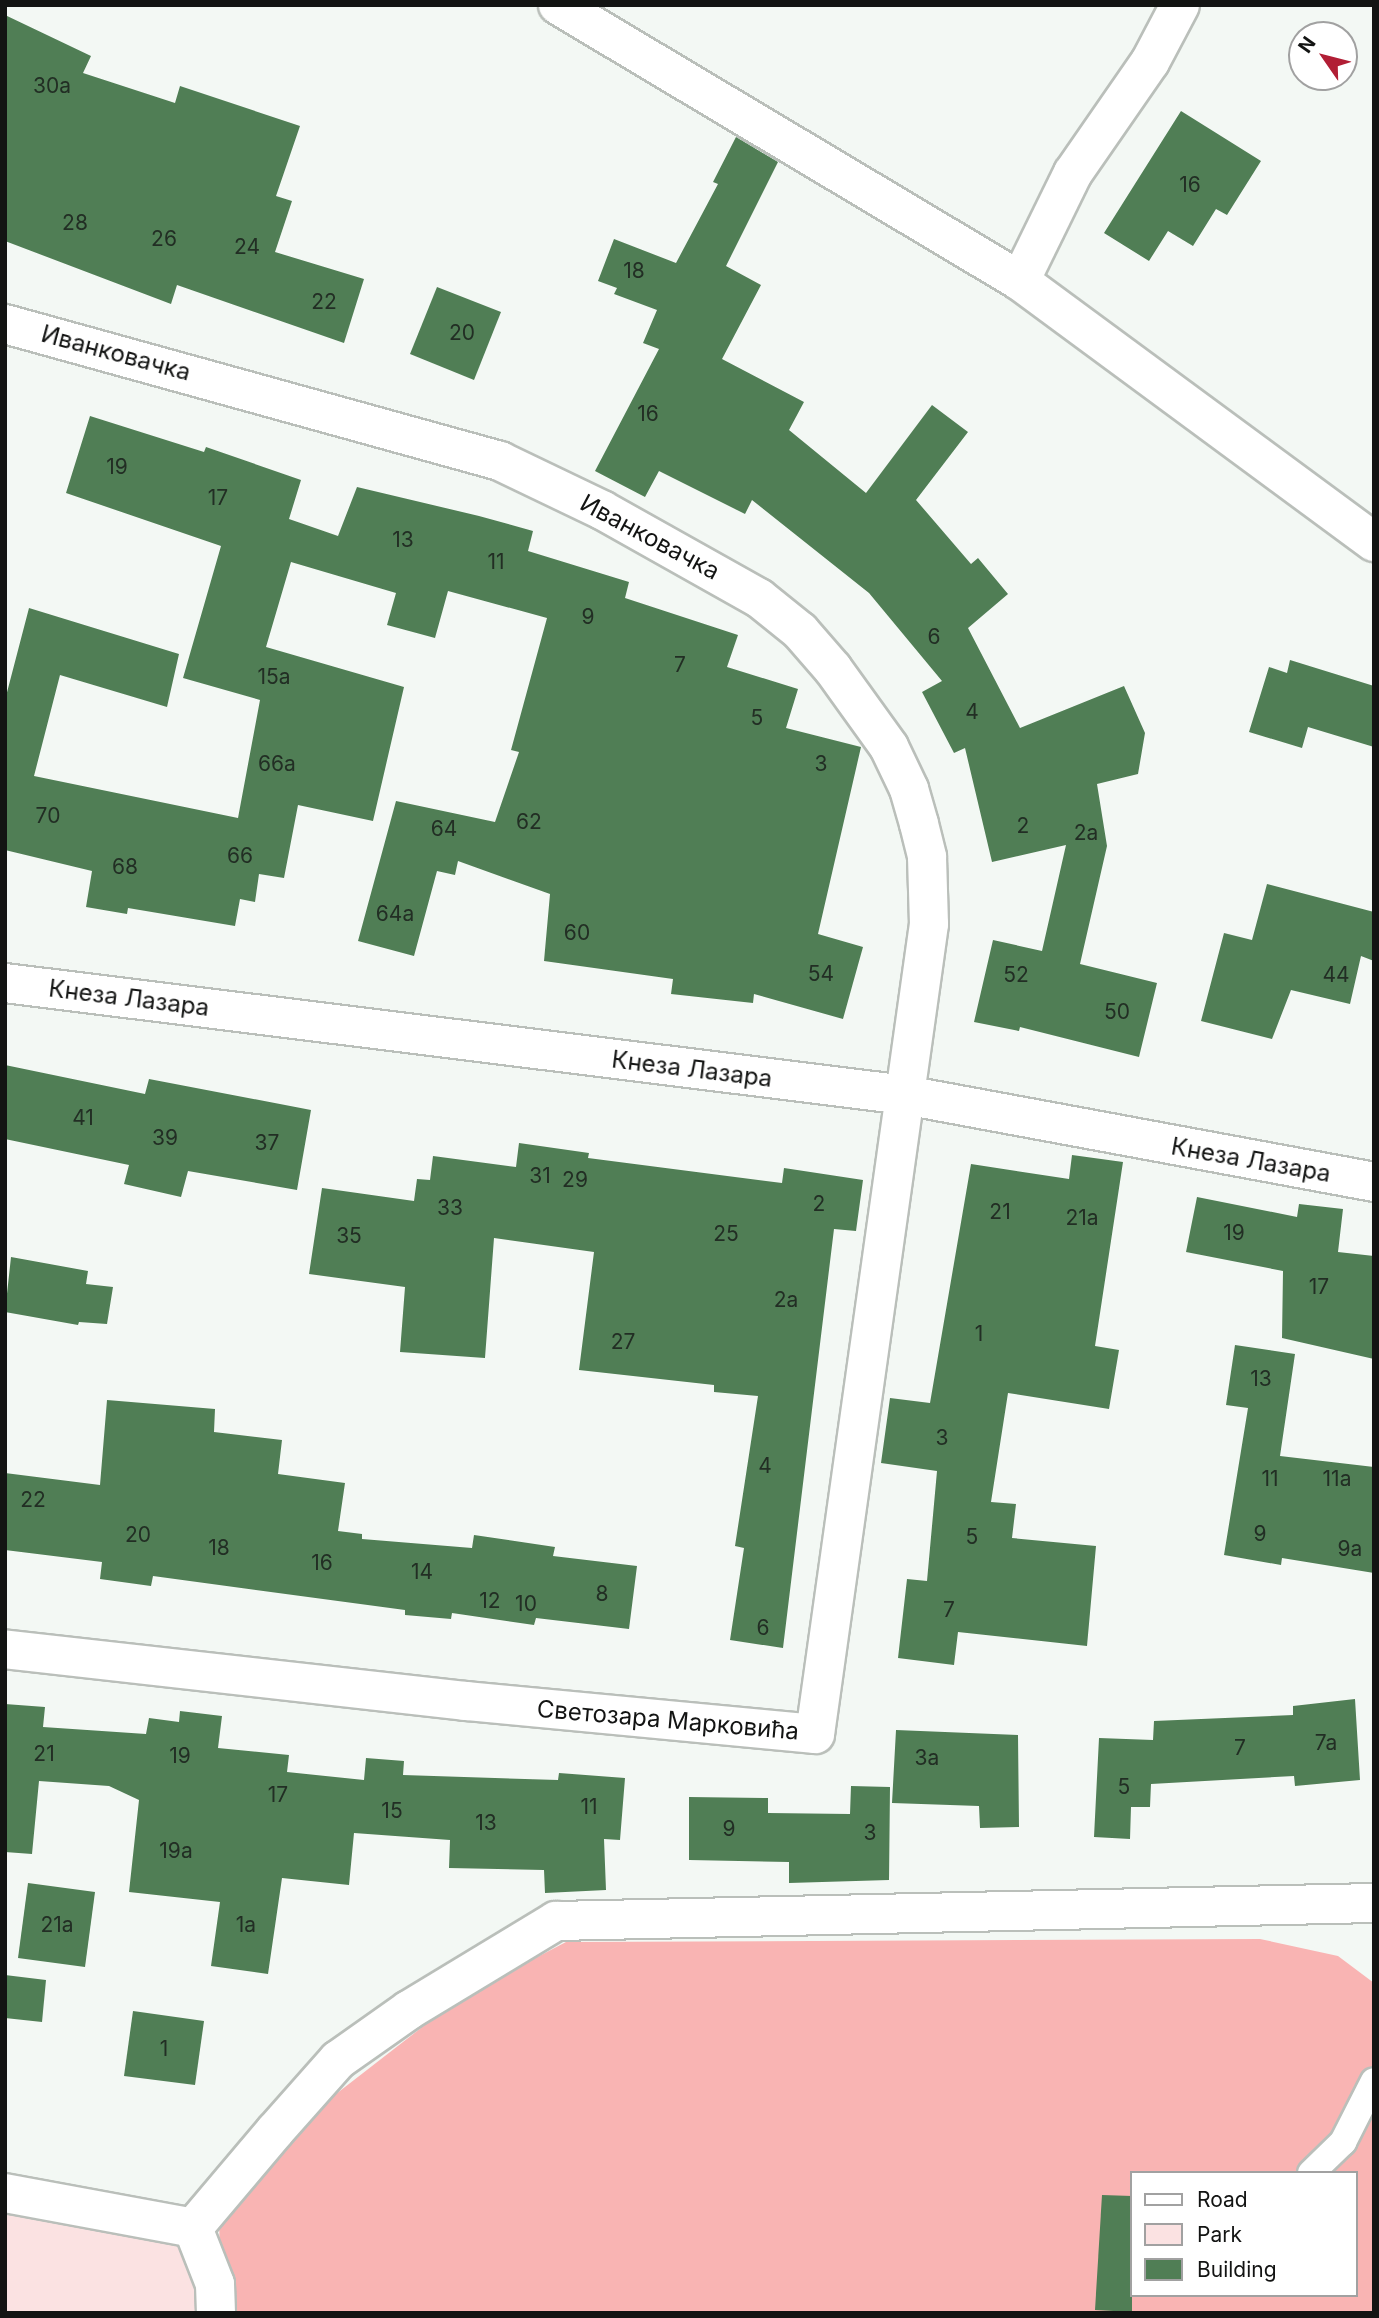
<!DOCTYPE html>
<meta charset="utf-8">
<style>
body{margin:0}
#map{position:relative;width:1379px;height:2318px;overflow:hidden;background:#f3f8f4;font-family:Inter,sans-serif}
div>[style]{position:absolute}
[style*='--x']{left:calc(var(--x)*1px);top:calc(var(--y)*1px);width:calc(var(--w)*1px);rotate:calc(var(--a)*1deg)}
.green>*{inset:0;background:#fbe2e2}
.forest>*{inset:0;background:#f9b4b3}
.building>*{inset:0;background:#507e55}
.roads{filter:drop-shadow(2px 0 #babfba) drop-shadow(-2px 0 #babfba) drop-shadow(0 2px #babfba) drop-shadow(0 -2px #babfba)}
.lane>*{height:26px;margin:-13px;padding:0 13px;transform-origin:13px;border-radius:13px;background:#fff}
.street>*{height:38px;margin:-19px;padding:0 19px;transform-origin:19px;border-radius:19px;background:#fff}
span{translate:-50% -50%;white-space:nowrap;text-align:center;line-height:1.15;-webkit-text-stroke:7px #fff;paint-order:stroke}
.number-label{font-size:21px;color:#222e24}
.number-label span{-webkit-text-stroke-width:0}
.street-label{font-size:24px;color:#131413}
.frame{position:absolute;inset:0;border:7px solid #131413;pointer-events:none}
.legend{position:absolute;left:1130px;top:2171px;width:228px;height:126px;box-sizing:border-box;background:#fff;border:2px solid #a1a1a1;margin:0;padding:9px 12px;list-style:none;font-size:21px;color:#131413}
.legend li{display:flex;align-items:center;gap:14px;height:35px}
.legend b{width:35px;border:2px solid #a1a1a1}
.north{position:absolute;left:1288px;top:21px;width:70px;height:70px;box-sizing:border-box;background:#fff;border:2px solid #a1a1a1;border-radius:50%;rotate:305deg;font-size:19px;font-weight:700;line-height:28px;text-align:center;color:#131413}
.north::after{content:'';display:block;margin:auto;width:24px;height:32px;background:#b11e35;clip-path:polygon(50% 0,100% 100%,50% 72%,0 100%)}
</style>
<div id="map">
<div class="green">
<i style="clip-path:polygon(5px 2213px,139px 2232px,183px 2245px,204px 2313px,5px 2313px)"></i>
</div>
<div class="forest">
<i style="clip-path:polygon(evenodd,1260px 1939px,1338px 1956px,1374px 1983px,1374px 2313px,235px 2313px,235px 2299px,220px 2263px,219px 2217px,336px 2094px,461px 1997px,566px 1942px,1260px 1939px,1132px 2173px,1356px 2173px,1356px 2295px,1132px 2295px,1132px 2173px)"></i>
</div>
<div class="building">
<i style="clip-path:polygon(5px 15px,91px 56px,83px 73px,175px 103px,180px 86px,300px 126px,276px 196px,292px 201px,275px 252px,364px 279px,344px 343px,177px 285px,171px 304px,5px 241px)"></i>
<i style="clip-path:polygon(1181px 111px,1261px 161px,1227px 215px,1216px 209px,1193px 246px,1168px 231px,1149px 261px,1104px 233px)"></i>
<i style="clip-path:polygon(736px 137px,778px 162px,726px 266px,761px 285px,722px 359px,804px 402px,789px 430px,866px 493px,932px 405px,968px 432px,916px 500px,971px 564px,978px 558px,1008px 594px,968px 628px,1020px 728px,1124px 686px,1145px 733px,1138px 774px,1097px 784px,1107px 846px,1080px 964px,1157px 983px,1139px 1057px,1020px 1027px,1019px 1031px,974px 1022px,993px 940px,1042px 951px,1066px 845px,992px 862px,965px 748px,954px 753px,922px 692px,942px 681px,869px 593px,752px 500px,745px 514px,659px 471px,645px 497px,595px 471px,659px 349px,643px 343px,657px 310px,614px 294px,617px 288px,598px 281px,614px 239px,676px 263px,718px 184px,713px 182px)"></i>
<i style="clip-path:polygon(437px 287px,501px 312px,474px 380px,410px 354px)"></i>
<i style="clip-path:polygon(90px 416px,204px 452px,206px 447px,301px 480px,289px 519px,338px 536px,357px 487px,479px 516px,533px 531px,528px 551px,629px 582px,625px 598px,738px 635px,727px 667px,798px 689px,786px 728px,861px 747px,818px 934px,863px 947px,843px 1019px,754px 994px,753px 1003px,671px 994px,673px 979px,544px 961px,550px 894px,458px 861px,455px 875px,437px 871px,414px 956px,358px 941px,396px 801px,495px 822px,519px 752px,511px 750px,547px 618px,448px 591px,435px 638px,387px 625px,396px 593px,291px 562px,266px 647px,404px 687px,373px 821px,298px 805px,284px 878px,259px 874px,255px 902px,240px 899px,235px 926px,128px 908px,127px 914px,86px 907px,92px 871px,5px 850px,5px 700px,29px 608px,179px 654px,167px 707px,60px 675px,34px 776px,238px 818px,260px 700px,183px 678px,221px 546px,66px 493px)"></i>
<i style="clip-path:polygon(1290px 660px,1374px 686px,1374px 747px,1308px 727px,1302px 748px,1249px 732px,1269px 667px,1287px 673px)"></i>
<i style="clip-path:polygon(1267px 884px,1374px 912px,1374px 961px,1361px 956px,1350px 1004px,1291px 990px,1272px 1039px,1201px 1021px,1224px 933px,1252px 940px)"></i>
<i style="clip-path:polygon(5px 1065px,145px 1094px,149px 1079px,311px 1110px,297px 1190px,188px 1171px,181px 1197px,124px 1184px,129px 1165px,5px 1139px)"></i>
<i style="clip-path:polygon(519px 1143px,589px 1153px,588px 1158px,782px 1183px,784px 1168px,863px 1180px,856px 1231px,834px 1229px,783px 1648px,730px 1640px,744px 1548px,735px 1546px,758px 1396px,714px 1392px,714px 1385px,579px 1370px,594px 1252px,494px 1238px,485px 1358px,400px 1352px,405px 1287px,309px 1274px,322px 1188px,414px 1201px,417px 1179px,430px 1180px,433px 1156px,516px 1167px)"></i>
<i style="clip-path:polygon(1072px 1155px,1123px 1162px,1095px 1346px,1119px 1350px,1109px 1409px,1008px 1393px,991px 1502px,1016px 1504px,1012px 1538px,1096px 1546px,1087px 1646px,958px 1632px,954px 1665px,898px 1658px,907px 1579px,927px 1581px,937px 1471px,881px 1463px,890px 1398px,930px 1403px,971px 1164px,1069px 1179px)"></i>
<i style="clip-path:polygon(1197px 1197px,1297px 1217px,1299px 1204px,1343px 1209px,1338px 1252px,1374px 1256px,1374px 1359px,1282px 1338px,1283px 1271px,1186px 1252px)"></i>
<i style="clip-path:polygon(11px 1257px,88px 1271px,86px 1284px,113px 1287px,107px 1324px,79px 1322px,78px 1325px,5px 1312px)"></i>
<i style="clip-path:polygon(1235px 1345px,1295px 1354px,1280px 1456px,1374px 1467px,1374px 1573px,1282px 1558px,1281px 1565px,1224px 1555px,1248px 1408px,1226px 1405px)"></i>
<i style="clip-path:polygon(107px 1400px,215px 1409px,214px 1432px,282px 1440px,278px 1474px,345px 1483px,338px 1531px,362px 1534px,362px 1539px,472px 1548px,474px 1535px,555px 1547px,553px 1556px,637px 1566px,629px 1629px,536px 1618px,534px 1625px,452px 1613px,451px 1619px,405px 1615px,405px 1610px,153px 1576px,151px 1586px,100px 1579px,102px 1562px,5px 1550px,5px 1473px,100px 1485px)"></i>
<i style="clip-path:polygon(1355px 1699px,1360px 1780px,1295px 1786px,1294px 1776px,1151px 1784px,1150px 1807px,1131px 1807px,1130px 1839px,1094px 1837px,1099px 1738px,1153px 1740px,1154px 1721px,1293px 1715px,1293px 1706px)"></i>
<i style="clip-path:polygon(5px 1704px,45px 1707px,43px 1727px,146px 1734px,149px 1718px,179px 1722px,180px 1711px,222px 1716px,218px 1748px,289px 1755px,287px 1772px,364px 1780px,366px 1758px,404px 1761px,403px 1775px,558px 1780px,559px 1773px,625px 1778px,620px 1840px,604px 1839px,606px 1890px,545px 1893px,544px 1870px,449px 1868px,450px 1840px,354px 1833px,349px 1885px,282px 1878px,268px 1974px,211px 1966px,220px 1902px,129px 1892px,139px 1800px,109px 1786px,39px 1781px,32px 1854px,5px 1852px)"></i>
<i style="clip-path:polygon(896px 1730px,1018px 1735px,1019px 1827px,980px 1828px,979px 1806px,892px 1803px)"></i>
<i style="clip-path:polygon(851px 1786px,890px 1787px,889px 1880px,789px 1883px,789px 1862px,689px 1860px,689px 1797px,768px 1798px,768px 1813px,850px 1814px)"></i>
<i style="clip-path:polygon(28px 1883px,95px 1892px,85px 1967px,18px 1958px)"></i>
<i style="clip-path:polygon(5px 1975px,46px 1980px,42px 2022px,5px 2018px)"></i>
<i style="clip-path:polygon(133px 2011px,204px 2021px,195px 2085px,124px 2076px)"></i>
<i style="clip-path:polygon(1102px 2195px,1132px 2196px,1132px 2312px,1095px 2310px)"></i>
</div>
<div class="roads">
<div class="lane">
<i style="--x:1311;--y:2173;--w:45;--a:-44.1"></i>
<i style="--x:1343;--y:2142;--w:68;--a:-63.1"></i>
</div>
<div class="street">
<i style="--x:558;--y:5;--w:538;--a:30.85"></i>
<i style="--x:1020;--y:281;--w:440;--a:36.4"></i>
<i style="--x:1020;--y:281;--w:120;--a:-63.9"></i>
<i style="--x:1073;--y:173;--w:135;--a:-55.3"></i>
<i style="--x:1150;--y:62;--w:64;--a:-62.2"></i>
<i style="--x:5;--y:324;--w:514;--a:15.47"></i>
<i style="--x:500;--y:461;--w:113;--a:25.7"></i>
<i style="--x:602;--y:510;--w:180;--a:29.3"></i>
<i style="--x:759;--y:598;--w:53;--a:38.8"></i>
<i style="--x:800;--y:631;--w:50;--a:49"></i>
<i style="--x:833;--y:669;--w:96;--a:54.3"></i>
<i style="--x:889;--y:747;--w:47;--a:64.5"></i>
<i style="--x:909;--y:789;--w:36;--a:74"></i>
<i style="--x:919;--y:824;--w:34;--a:76"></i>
<i style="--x:927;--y:857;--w:67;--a:88.3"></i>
<i style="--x:929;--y:924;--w:818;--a:98.01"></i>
<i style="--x:815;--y:1734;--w:351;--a:-174.6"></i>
<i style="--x:466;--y:1701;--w:464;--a:-173.6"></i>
<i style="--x:5;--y:983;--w:907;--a:7.09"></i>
<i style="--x:905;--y:1095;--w:477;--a:10.5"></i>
<i style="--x:5;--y:2193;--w:191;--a:10.5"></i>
<i style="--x:216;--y:2313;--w:29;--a:-92"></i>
<i style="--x:215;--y:2284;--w:60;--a:-111.4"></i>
<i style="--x:193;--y:2228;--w:127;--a:-49.8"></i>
<i style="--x:275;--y:2131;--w:95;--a:-48.4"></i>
<i style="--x:338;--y:2060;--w:87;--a:-35.2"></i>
<i style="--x:409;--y:2010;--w:172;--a:-31.2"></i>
<i style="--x:556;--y:1921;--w:818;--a:-1.26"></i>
</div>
</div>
<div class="number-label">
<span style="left:52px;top:86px">30a</span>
<span style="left:1190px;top:185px">16</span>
<span style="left:75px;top:223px">28</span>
<span style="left:164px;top:239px">26</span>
<span style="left:247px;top:247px">24</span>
<span style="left:634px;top:271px">18</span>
<span style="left:324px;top:302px">22</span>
<span style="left:462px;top:333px">20</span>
<span style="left:648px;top:414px">16</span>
<span style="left:117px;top:467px">19</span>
<span style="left:218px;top:498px">17</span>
<span style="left:403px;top:540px">13</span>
<span style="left:496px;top:562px">11</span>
<span style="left:588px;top:617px">9</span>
<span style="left:934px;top:637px">6</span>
<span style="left:680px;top:665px">7</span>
<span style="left:274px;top:677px">15a</span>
<span style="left:972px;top:712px">4</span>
<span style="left:757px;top:718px">5</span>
<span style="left:277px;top:764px">66a</span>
<span style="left:821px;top:764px">3</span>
<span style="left:48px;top:816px">70</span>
<span style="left:529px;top:822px">62</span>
<span style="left:1023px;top:826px">2</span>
<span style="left:444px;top:829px">64</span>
<span style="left:1086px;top:833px">2a</span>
<span style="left:240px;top:856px">66</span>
<span style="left:125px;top:867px">68</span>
<span style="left:395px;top:914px">64a</span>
<span style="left:577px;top:933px">60</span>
<span style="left:821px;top:974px">54</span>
<span style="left:1016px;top:975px">52</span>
<span style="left:1336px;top:975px">44</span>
<span style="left:1117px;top:1012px">50</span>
<span style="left:83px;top:1118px">41</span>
<span style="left:165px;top:1138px">39</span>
<span style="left:267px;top:1143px">37</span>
<span style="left:540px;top:1176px">31</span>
<span style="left:575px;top:1180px">29</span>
<span style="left:819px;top:1204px">2</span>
<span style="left:450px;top:1208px">33</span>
<span style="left:1000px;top:1212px">21</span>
<span style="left:1082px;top:1218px">21a</span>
<span style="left:1234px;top:1233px">19</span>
<span style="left:726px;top:1234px">25</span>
<span style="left:349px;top:1236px">35</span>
<span style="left:1319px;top:1287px">17</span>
<span style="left:786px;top:1300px">2a</span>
<span style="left:979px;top:1334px">1</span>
<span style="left:623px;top:1342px">27</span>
<span style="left:1261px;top:1379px">13</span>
<span style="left:942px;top:1438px">3</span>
<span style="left:765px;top:1466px">4</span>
<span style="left:1270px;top:1479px">11</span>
<span style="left:1337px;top:1479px">11a</span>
<span style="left:33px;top:1500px">22</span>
<span style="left:1260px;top:1534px">9</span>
<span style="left:138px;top:1535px">20</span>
<span style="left:972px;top:1537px">5</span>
<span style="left:219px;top:1548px">18</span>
<span style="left:1350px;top:1549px">9a</span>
<span style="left:322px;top:1563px">16</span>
<span style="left:422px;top:1572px">14</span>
<span style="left:602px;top:1594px">8</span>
<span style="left:490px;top:1601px">12</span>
<span style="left:526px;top:1604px">10</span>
<span style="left:949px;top:1610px">7</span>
<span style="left:763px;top:1628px">6</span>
<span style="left:1326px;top:1743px">7a</span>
<span style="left:1240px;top:1748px">7</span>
<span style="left:44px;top:1754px">21</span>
<span style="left:180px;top:1756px">19</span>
<span style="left:927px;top:1758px">3a</span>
<span style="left:1124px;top:1787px">5</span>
<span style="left:278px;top:1795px">17</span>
<span style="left:589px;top:1807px">11</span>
<span style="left:392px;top:1811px">15</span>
<span style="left:486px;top:1823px">13</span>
<span style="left:729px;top:1829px">9</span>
<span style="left:870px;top:1833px">3</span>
<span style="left:176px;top:1851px">19a</span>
<span style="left:57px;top:1925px">21a</span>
<span style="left:246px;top:1925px">1a</span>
<span style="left:164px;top:2049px">1</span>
</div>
<div class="street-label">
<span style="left:116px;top:353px;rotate:15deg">Иванковачка</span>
<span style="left:650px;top:537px;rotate:28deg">Иванковачка</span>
<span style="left:129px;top:998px;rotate:7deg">Кнеза Лазара</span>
<span style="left:692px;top:1069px;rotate:7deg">Кнеза Лазара</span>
<span style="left:1251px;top:1160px;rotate:10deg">Кнеза Лазара</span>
<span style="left:668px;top:1720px;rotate:5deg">Светозара Марковића</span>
</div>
<div class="frame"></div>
<ul class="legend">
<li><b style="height:9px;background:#fff"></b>Road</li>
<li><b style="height:19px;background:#fbe2e2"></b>Park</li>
<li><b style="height:19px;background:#507e55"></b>Building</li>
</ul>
<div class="north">N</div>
</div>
